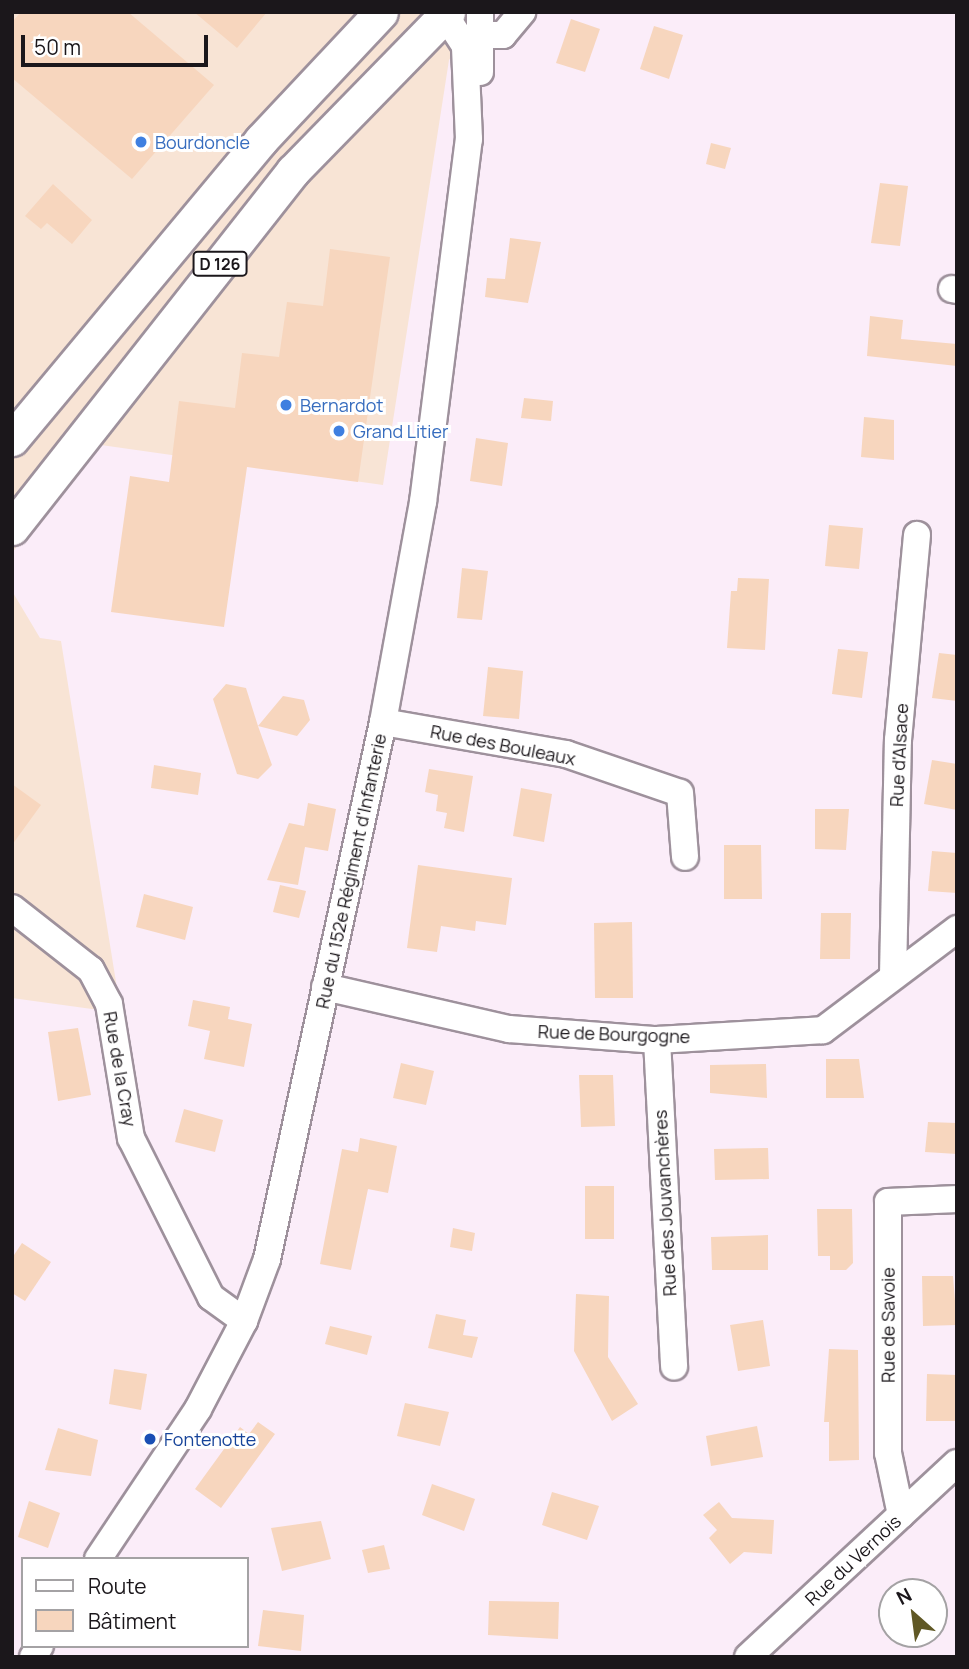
<!DOCTYPE html>
<meta charset="utf-8">
<style>
body{margin:0}
#map{position:relative;width:969px;height:1669px;overflow:hidden;background:#fbedf9;font-family:Manrope,sans-serif}
div>[style]{position:absolute}
[style*='--x']{left:calc(var(--x)*1px);top:calc(var(--y)*1px);width:calc(var(--w)*1px);rotate:calc(var(--a)*1deg)}
.commercial>*{inset:0;background:#f8e4d5}
.building>*{inset:0;background:#f7d6be}
.roads{filter:drop-shadow(2px 0 #9e919c) drop-shadow(-2px 0 #9e919c) drop-shadow(0 2px #9e919c) drop-shadow(0 -2px #9e919c)}
.minor>*{height:26px;margin:-13px;padding:0 13px;transform-origin:13px;border-radius:13px;background:#fff}
.major>*{height:33px;margin:-16.5px;padding:0 16.5px;transform-origin:16.5px;border-radius:16.5px;background:#fff}
.dots>*{width:19px;height:19px;translate:-50% -50%;box-sizing:border-box;border:4px solid #fff;border-radius:50%}
span{translate:-50% -50%;white-space:nowrap;text-align:center;line-height:1.15;-webkit-text-stroke:6px #fff;paint-order:stroke}
.shield-label span{padding:2px 5px;background:#fff;border:2px solid;border-radius:5px;-webkit-text-stroke-width:0}
.shield-label{font-size:16px;color:#1b171b;font-weight:700}
.shop-label{font-size:18px;color:#366cbe}
.left{translate:0 -50%;text-align:left}
.street-label{font-size:18px;color:#1b171b}
.transit-label{font-size:18px;color:#164399}
.frame{position:absolute;inset:0;border:14px solid #1b171b;pointer-events:none}
.legend{position:absolute;left:21px;top:1557px;width:228px;height:91px;box-sizing:border-box;background:#fff;border:2px solid #a4a2a4;margin:0;padding:9px 12px;list-style:none;font-size:21px;color:#1b171b}
.legend li{display:flex;align-items:center;gap:14px;height:35px}
.legend b{width:35px;border:2px solid #a4a2a4}
.north{position:absolute;left:878px;top:1578px;width:70px;height:70px;box-sizing:border-box;background:#fff;border:2px solid #a4a2a4;border-radius:50%;rotate:332deg;font-size:19px;font-weight:700;line-height:28px;text-align:center;color:#1b171b}
.north::after{content:'';display:block;margin:auto;width:24px;height:32px;background:#605825;clip-path:polygon(50% 0,100% 100%,50% 72%,0 100%)}
.scale{position:absolute;left:21px;top:35px;width:187px;height:32px;box-sizing:border-box;border:4px solid #1b171b;border-top:0;padding-left:9px;font-size:21px;line-height:24px;white-space:nowrap;color:#1b171b;-webkit-text-stroke:5px #fff;paint-order:stroke}
</style>
<div id="map">
<div class="commercial">
<i style="clip-path:polygon(12px 12px,490px 12px,449px 60px,383px 485px,94px 444px,12px 553px)"></i>
<i style="clip-path:polygon(12px 591px,40px 638px,61px 641px,121px 1013px,12px 998px)"></i>
</div>
<div class="building">
<i style="clip-path:polygon(21px 12px,128px 12px,214px 85px,132px 179px,12px 78px,12px 22px)"></i>
<i style="clip-path:polygon(194px 12px,267px 12px,237px 48px)"></i>
<i style="clip-path:polygon(571px 19px,600px 29px,585px 72px,556px 63px)"></i>
<i style="clip-path:polygon(654px 26px,683px 35px,669px 79px,640px 69px)"></i>
<i style="clip-path:polygon(711px 143px,731px 148px,725px 169px,706px 164px)"></i>
<i style="clip-path:polygon(880px 183px,908px 186px,900px 246px,871px 243px)"></i>
<i style="clip-path:polygon(53px 184px,92px 220px,72px 244px,47px 223px,41px 229px,25px 216px)"></i>
<i style="clip-path:polygon(510px 238px,541px 242px,528px 303px,485px 297px,487px 278px,505px 279px)"></i>
<i style="clip-path:polygon(330px 249px,390px 257px,358px 482px,247px 467px,224px 627px,111px 612px,130px 476px,169px 482px,179px 401px,235px 408px,242px 353px,279px 357px,287px 302px,323px 306px)"></i>
<i style="clip-path:polygon(870px 316px,903px 320px,901px 339px,957px 344px,957px 366px,867px 356px)"></i>
<i style="clip-path:polygon(524px 398px,553px 401px,551px 421px,521px 418px)"></i>
<i style="clip-path:polygon(864px 417px,894px 420px,894px 460px,861px 457px)"></i>
<i style="clip-path:polygon(476px 438px,508px 443px,502px 486px,470px 481px)"></i>
<i style="clip-path:polygon(829px 525px,863px 528px,859px 569px,825px 566px)"></i>
<i style="clip-path:polygon(462px 568px,488px 571px,482px 620px,457px 618px)"></i>
<i style="clip-path:polygon(738px 578px,769px 579px,765px 650px,727px 648px,731px 591px,737px 591px)"></i>
<i style="clip-path:polygon(838px 649px,868px 652px,862px 698px,832px 694px)"></i>
<i style="clip-path:polygon(939px 653px,957px 655px,957px 701px,932px 698px)"></i>
<i style="clip-path:polygon(488px 667px,523px 671px,519px 719px,483px 716px)"></i>
<i style="clip-path:polygon(226px 684px,246px 688px,258px 726px,283px 696px,304px 700px,310px 720px,297px 736px,258px 726px,272px 765px,258px 779px,237px 774px,213px 699px)"></i>
<i style="clip-path:polygon(932px 760px,957px 764px,957px 810px,924px 804px)"></i>
<i style="clip-path:polygon(154px 765px,201px 773px,198px 795px,151px 788px)"></i>
<i style="clip-path:polygon(429px 769px,473px 776px,464px 832px,444px 828px,447px 813px,436px 811px,438px 795px,425px 792px)"></i>
<i style="clip-path:polygon(12px 784px,41px 805px,12px 845px)"></i>
<i style="clip-path:polygon(521px 788px,552px 794px,544px 842px,513px 836px)"></i>
<i style="clip-path:polygon(308px 803px,336px 809px,328px 851px,305px 847px,298px 885px,267px 880px,289px 823px,304px 826px)"></i>
<i style="clip-path:polygon(815px 809px,849px 809px,846px 850px,815px 849px)"></i>
<i style="clip-path:polygon(724px 845px,761px 845px,762px 899px,724px 899px)"></i>
<i style="clip-path:polygon(932px 851px,957px 853px,957px 893px,928px 891px)"></i>
<i style="clip-path:polygon(418px 865px,512px 878px,506px 925px,476px 921px,475px 931px,441px 926px,437px 952px,407px 948px)"></i>
<i style="clip-path:polygon(280px 885px,306px 891px,299px 918px,273px 912px)"></i>
<i style="clip-path:polygon(144px 894px,193px 907px,185px 940px,136px 927px)"></i>
<i style="clip-path:polygon(821px 913px,851px 913px,850px 959px,820px 959px)"></i>
<i style="clip-path:polygon(632px 922px,633px 998px,595px 998px,594px 923px)"></i>
<i style="clip-path:polygon(193px 1000px,230px 1007px,228px 1019px,252px 1024px,244px 1067px,204px 1059px,210px 1031px,188px 1026px)"></i>
<i style="clip-path:polygon(78px 1028px,91px 1095px,58px 1101px,48px 1032px)"></i>
<i style="clip-path:polygon(826px 1059px,859px 1059px,864px 1098px,826px 1098px)"></i>
<i style="clip-path:polygon(401px 1063px,434px 1071px,426px 1105px,393px 1098px)"></i>
<i style="clip-path:polygon(766px 1064px,767px 1098px,710px 1093px,710px 1065px)"></i>
<i style="clip-path:polygon(579px 1075px,613px 1075px,615px 1126px,581px 1127px)"></i>
<i style="clip-path:polygon(184px 1109px,223px 1120px,215px 1152px,175px 1142px)"></i>
<i style="clip-path:polygon(928px 1122px,957px 1123px,957px 1154px,925px 1152px)"></i>
<i style="clip-path:polygon(360px 1138px,397px 1146px,388px 1193px,368px 1189px,351px 1270px,320px 1264px,342px 1149px,358px 1152px)"></i>
<i style="clip-path:polygon(768px 1148px,769px 1179px,715px 1180px,714px 1149px)"></i>
<i style="clip-path:polygon(585px 1186px,614px 1186px,614px 1239px,585px 1239px)"></i>
<i style="clip-path:polygon(817px 1209px,852px 1209px,853px 1263px,846px 1270px,830px 1270px,830px 1256px,818px 1256px)"></i>
<i style="clip-path:polygon(453px 1228px,475px 1233px,472px 1251px,450px 1247px)"></i>
<i style="clip-path:polygon(768px 1235px,768px 1270px,712px 1270px,711px 1237px)"></i>
<i style="clip-path:polygon(22px 1243px,51px 1262px,25px 1301px,12px 1293px,12px 1258px)"></i>
<i style="clip-path:polygon(922px 1276px,953px 1276px,957px 1325px,923px 1326px)"></i>
<i style="clip-path:polygon(576px 1294px,609px 1296px,608px 1357px,638px 1404px,612px 1421px,574px 1351px)"></i>
<i style="clip-path:polygon(436px 1314px,466px 1320px,463px 1335px,478px 1337px,472px 1358px,428px 1348px)"></i>
<i style="clip-path:polygon(763px 1320px,770px 1366px,738px 1371px,730px 1325px)"></i>
<i style="clip-path:polygon(330px 1326px,372px 1336px,367px 1355px,325px 1344px)"></i>
<i style="clip-path:polygon(829px 1349px,858px 1350px,859px 1460px,829px 1461px,829px 1422px,824px 1422px)"></i>
<i style="clip-path:polygon(114px 1369px,147px 1374px,141px 1410px,109px 1404px)"></i>
<i style="clip-path:polygon(927px 1374px,957px 1375px,957px 1421px,926px 1421px)"></i>
<i style="clip-path:polygon(405px 1403px,449px 1412px,440px 1446px,397px 1436px)"></i>
<i style="clip-path:polygon(258px 1422px,275px 1434px,221px 1508px,195px 1489px,240px 1427px,249px 1434px)"></i>
<i style="clip-path:polygon(757px 1426px,763px 1457px,711px 1466px,706px 1436px)"></i>
<i style="clip-path:polygon(58px 1428px,98px 1440px,91px 1476px,45px 1470px)"></i>
<i style="clip-path:polygon(432px 1484px,475px 1499px,464px 1531px,422px 1515px)"></i>
<i style="clip-path:polygon(552px 1492px,599px 1506px,587px 1540px,542px 1525px)"></i>
<i style="clip-path:polygon(29px 1501px,60px 1513px,48px 1548px,18px 1537px)"></i>
<i style="clip-path:polygon(719px 1502px,732px 1518px,774px 1520px,772px 1554px,744px 1552px,730px 1564px,709px 1538px,717px 1530px,703px 1515px)"></i>
<i style="clip-path:polygon(321px 1521px,331px 1559px,282px 1571px,271px 1528px)"></i>
<i style="clip-path:polygon(384px 1545px,390px 1569px,368px 1573px,362px 1550px)"></i>
<i style="clip-path:polygon(489px 1601px,559px 1602px,558px 1639px,488px 1635px)"></i>
<i style="clip-path:polygon(263px 1610px,304px 1615px,301px 1651px,258px 1646px)"></i>
</div>
<div class="roads">
<div class="minor">
<i style="--x:480;--y:12;--w:60;--a:90"></i>
<i style="--x:481;--y:35;--w:22;--a:0"></i>
<i style="--x:503;--y:35;--w:30;--a:-50"></i>
<i style="--x:952;--y:289;--w:5;--a:11"></i>
<i style="--x:383;--y:722;--w:186;--a:9.9"></i>
<i style="--x:566;--y:754;--w:120;--a:18.9"></i>
<i style="--x:680;--y:793;--w:64;--a:85.5"></i>
<i style="--x:12;--y:908;--w:100;--a:38.1"></i>
<i style="--x:91;--y:970;--w:38;--a:62"></i>
<i style="--x:109;--y:1004;--w:136;--a:80.7"></i>
<i style="--x:131;--y:1138;--w:178;--a:63.3"></i>
<i style="--x:211;--y:1297;--w:41;--a:36"></i>
<i style="--x:893;--y:976;--w:236;--a:-88.8"></i>
<i style="--x:898;--y:740;--w:206;--a:-84.7"></i>
<i style="--x:325;--y:987;--w:189;--a:12.9"></i>
<i style="--x:509;--y:1029;--w:148;--a:4.3"></i>
<i style="--x:657;--y:1040;--w:166;--a:-3.4"></i>
<i style="--x:823;--y:1030;--w:168;--a:-37"></i>
<i style="--x:657;--y:1040;--w:327;--a:87"></i>
<i style="--x:901;--y:1515;--w:63;--a:-101.8"></i>
<i style="--x:888;--y:1453;--w:251;--a:-90"></i>
<i style="--x:888;--y:1202;--w:69;--a:-2.5"></i>
<i style="--x:98;--y:1559;--w:180;--a:-56.3"></i>
<i style="--x:198;--y:1409;--w:99;--a:-62.4"></i>
<i style="--x:244;--y:1321;--w:66;--a:-69.6"></i>
<i style="--x:267;--y:1259;--w:549;--a:-77.81"></i>
<i style="--x:383;--y:722;--w:224;--a:-79.7"></i>
<i style="--x:423;--y:502;--w:366;--a:-82.8"></i>
<i style="--x:469;--y:139;--w:93;--a:-92.5"></i>
<i style="--x:465;--y:46;--w:40;--a:-122.9"></i>
<i style="--x:33;--y:1657;--w:13;--a:-58"></i>
<i style="--x:748;--y:1657;--w:285;--a:-42.9"></i>
</div>
<div class="major">
<i style="--x:12;--y:439;--w:389;--a:-50.2"></i>
<i style="--x:261;--y:140;--w:175;--a:-46.8"></i>
<i style="--x:12;--y:528;--w:454;--a:-51.8"></i>
<i style="--x:293;--y:171;--w:222;--a:-45.7"></i>
</div>
</div>
<div class="dots">
<i style="left:141px;top:142px;background:#3f7fe0"></i>
<i style="left:286px;top:405px;background:#3f7fe0"></i>
<i style="left:339px;top:431px;background:#3f7fe0"></i>
<i style="left:150px;top:1439px;background:#1a4fb4"></i>
</div>
<div class="shield-label">
<span style="left:220px;top:264px">D 126</span>
</div>
<div class="shop-label">
<span class="left" style="left:155px;top:142px">Bourdoncle</span>
<span class="left" style="left:300px;top:405px">Bernardot</span>
<span class="left" style="left:353px;top:431px">Grand Litier</span>
</div>
<div class="street-label">
<span style="left:503px;top:745px;rotate:11deg">Rue des Bouleaux</span>
<span style="left:899px;top:755px;rotate:-87deg">Rue d'Alsace</span>
<span style="left:351px;top:871px;rotate:-78deg">Rue du 152e Régiment d'Infanterie</span>
<span style="left:614px;top:1034px;rotate:2deg">Rue de Bourgogne</span>
<span style="left:120px;top:1069px;rotate:80deg">Rue de la Cray</span>
<span style="left:665px;top:1203px;rotate:-93deg">Rue des Jouvanchères</span>
<span style="left:888px;top:1325px;rotate:-90deg">Rue de Savoie</span>
<span style="left:853px;top:1560px;rotate:-43deg">Rue du Vernois</span>
</div>
<div class="transit-label">
<span class="left" style="left:164px;top:1439px">Fontenotte</span>
</div>
<div class="frame"></div>
<ul class="legend">
<li><b style="height:9px;background:#fff"></b>Route</li>
<li><b style="height:19px;background:#f7d6be"></b>Bâtiment</li>
</ul>
<div class="north">N</div>
<div class="scale">50 m</div>
</div>
